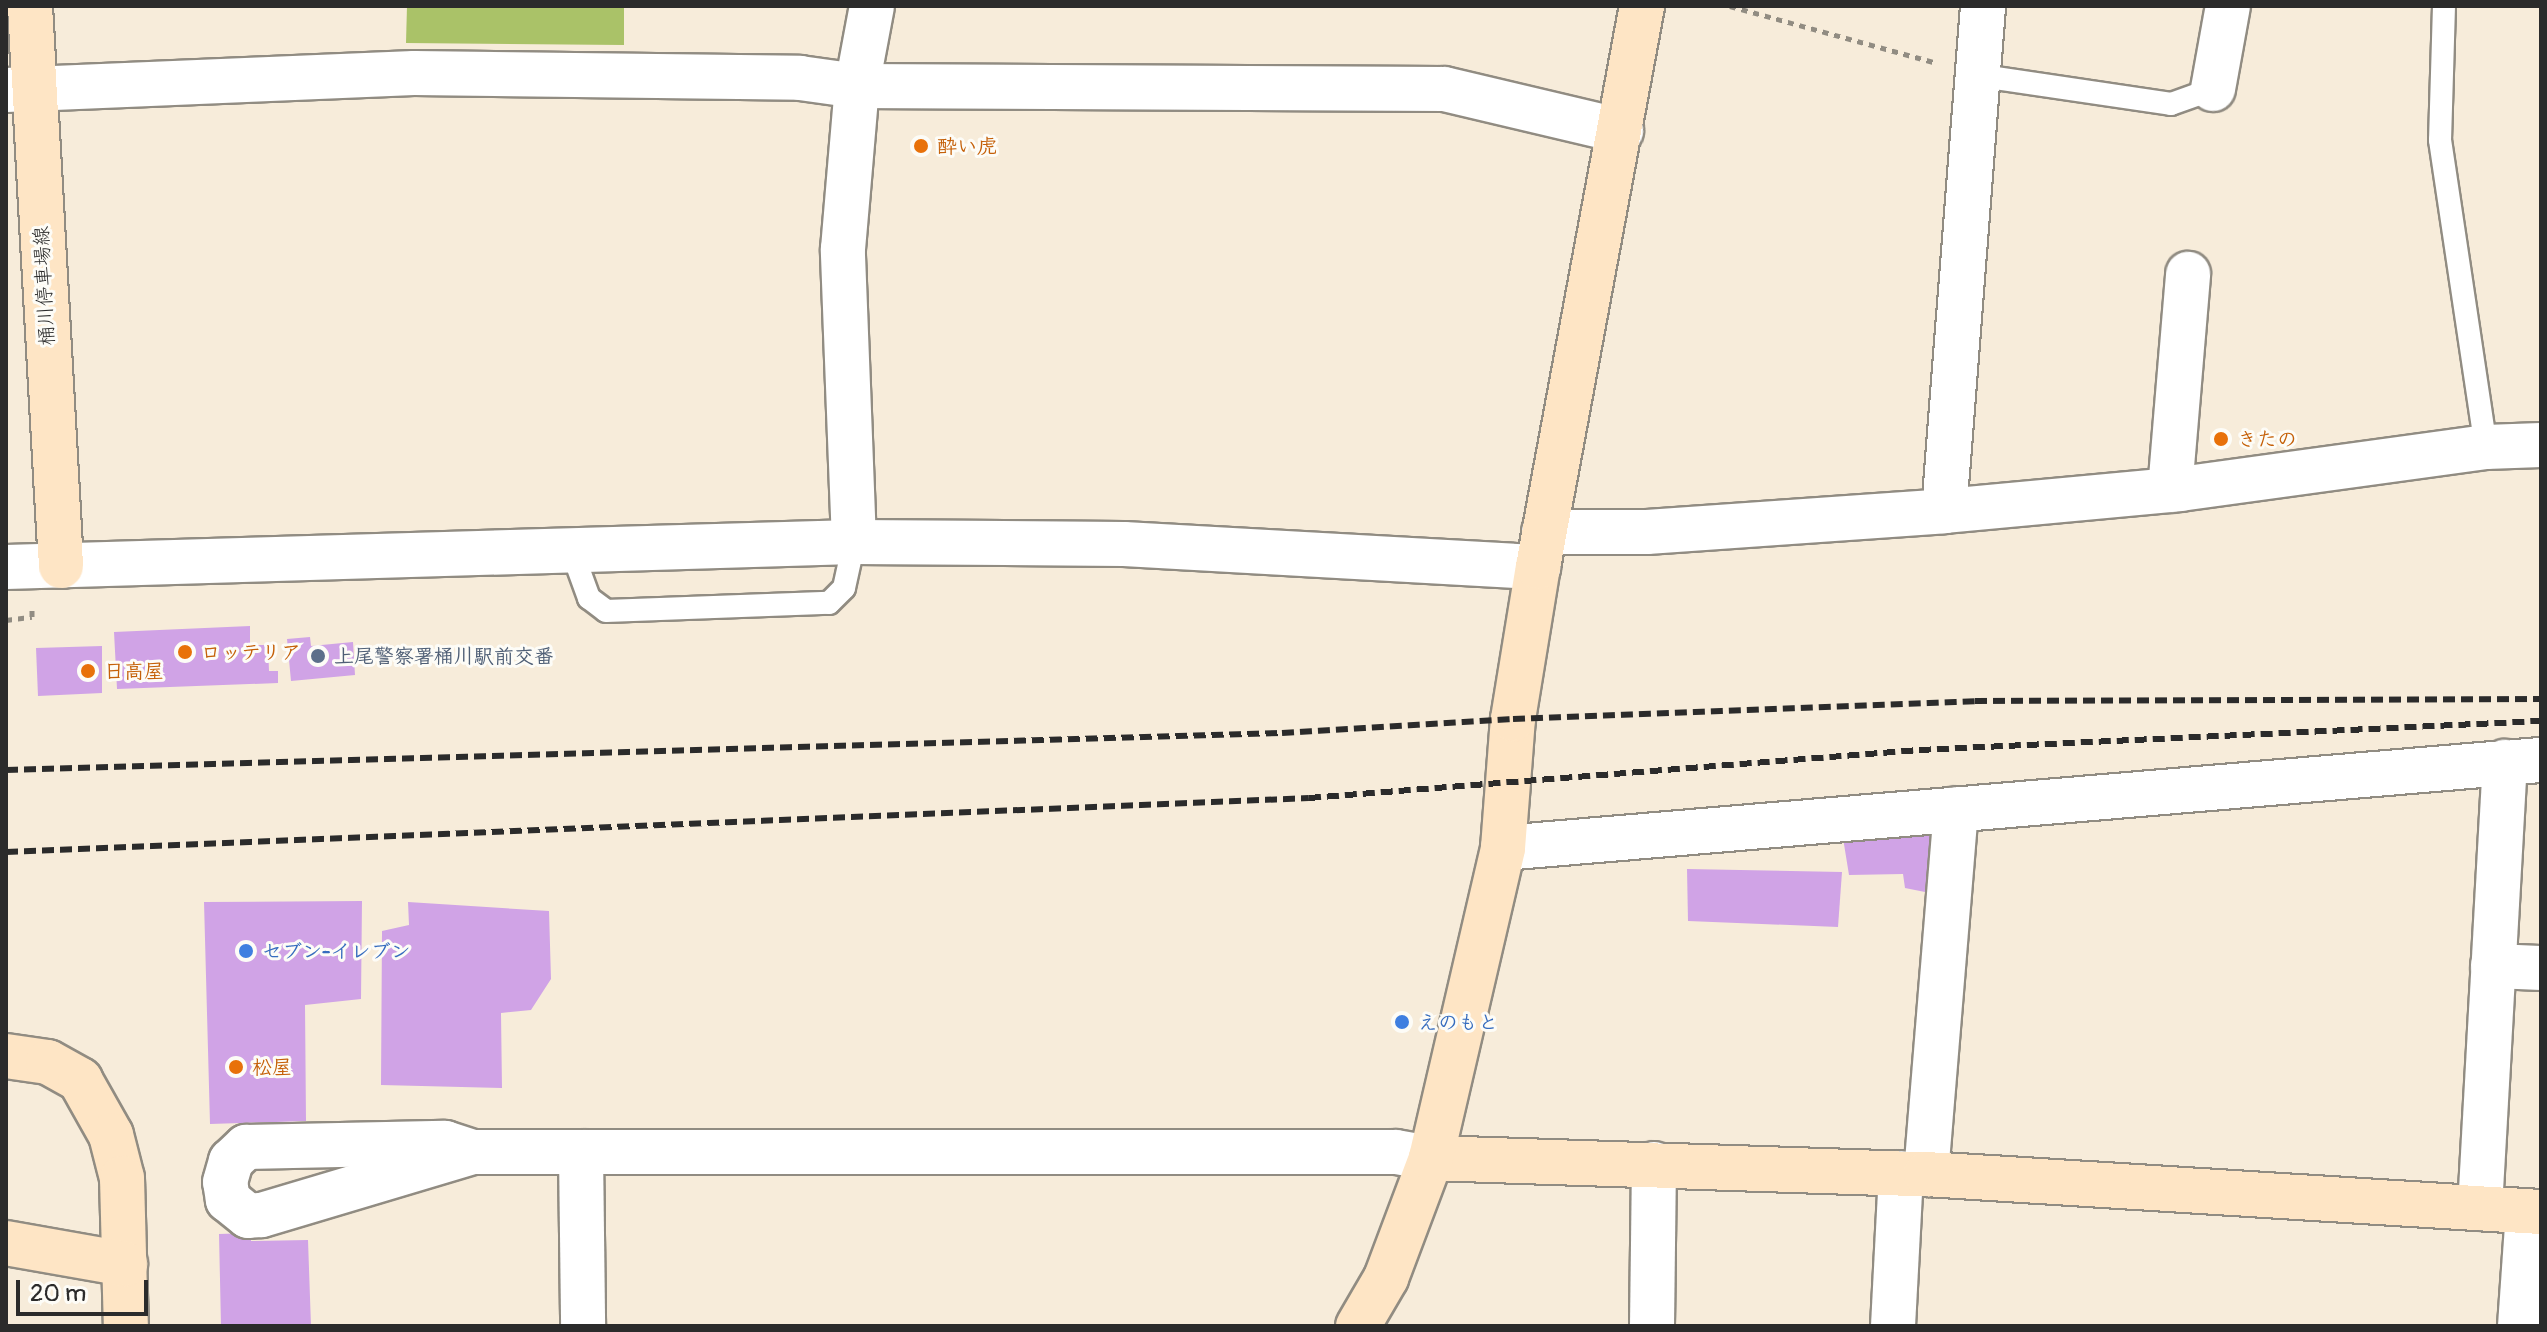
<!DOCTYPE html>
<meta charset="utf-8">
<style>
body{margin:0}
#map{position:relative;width:2547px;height:1332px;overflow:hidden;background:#f7ecda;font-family:Pangolin,"Klee One",sans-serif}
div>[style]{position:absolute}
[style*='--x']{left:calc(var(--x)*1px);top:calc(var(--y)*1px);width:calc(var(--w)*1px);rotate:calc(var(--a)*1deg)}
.green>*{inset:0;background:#aac268}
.building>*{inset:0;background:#d0a3e6}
.path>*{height:5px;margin-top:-2.5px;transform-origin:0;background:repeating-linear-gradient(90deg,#918c82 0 6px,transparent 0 12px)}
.roads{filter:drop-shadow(2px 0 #918c82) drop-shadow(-2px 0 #918c82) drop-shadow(0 2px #918c82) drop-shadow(0 -2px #918c82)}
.lane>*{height:22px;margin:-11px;padding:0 11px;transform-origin:11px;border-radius:11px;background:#fff}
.street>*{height:44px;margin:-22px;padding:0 22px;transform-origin:22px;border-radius:22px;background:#fff}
.secondary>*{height:44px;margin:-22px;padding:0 22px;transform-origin:22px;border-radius:22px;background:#fee5c5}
.rail>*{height:6px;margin-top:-3px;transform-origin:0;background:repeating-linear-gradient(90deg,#2b2b2b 0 12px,transparent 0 18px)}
.dots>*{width:22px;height:22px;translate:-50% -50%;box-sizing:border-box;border:4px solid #fdfcf7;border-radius:50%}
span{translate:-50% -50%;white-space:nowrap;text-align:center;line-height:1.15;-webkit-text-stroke:6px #fdfcf7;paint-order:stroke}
.food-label{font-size:20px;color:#c56008;font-weight:700}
.left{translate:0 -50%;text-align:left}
.street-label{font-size:20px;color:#2b2b2b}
.service-label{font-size:20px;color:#4e5e75;font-weight:700}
.shop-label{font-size:20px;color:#366cbe;font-weight:700}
.frame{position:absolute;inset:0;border:8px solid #2b2b2b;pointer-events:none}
.scale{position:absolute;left:16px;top:1280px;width:132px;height:36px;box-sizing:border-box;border:4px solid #2b2b2b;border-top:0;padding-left:10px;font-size:24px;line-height:28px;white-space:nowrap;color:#2b2b2b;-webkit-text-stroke:6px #fdfcf7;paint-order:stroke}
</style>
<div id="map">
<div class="green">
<i style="clip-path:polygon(407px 6px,624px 6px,624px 45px,406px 43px)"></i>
</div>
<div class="building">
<i style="clip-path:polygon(250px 626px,250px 645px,268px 645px,269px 671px,278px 671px,278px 683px,117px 689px,114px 632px)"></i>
<i style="clip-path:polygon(310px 637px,311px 646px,353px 642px,355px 675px,291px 681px,287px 639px)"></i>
<i style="clip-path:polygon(102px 646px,102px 693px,38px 696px,36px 648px)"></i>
<i style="clip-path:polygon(1913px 832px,1933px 837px,1925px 892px,1905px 888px,1903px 874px,1849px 875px,1843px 838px)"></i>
<i style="clip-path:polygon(1687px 869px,1842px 872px,1838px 927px,1688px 921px)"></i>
<i style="clip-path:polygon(362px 901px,361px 999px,305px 1005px,306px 1121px,210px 1124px,204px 902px)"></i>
<i style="clip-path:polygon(408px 902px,549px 911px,551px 979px,531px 1010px,501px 1013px,502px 1088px,381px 1085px,382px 931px,409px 925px)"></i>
<i style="clip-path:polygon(251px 1233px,251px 1241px,308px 1240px,311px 1326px,221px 1326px,219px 1234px)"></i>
</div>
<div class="path">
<i style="--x:1730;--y:6;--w:211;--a:15.4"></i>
<i style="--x:6;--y:620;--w:26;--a:-7"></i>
<i style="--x:32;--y:617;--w:9;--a:-90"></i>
</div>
<div class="roads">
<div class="lane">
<i style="--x:2444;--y:6;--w:134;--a:91.7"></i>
<i style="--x:2440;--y:140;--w:310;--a:81.5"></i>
<i style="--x:1982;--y:76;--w:191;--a:8.4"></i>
<i style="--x:2171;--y:104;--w:45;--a:-19.7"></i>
<i style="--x:573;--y:554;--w:47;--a:70"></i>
<i style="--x:589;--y:598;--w:21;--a:37"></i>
<i style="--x:606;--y:611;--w:223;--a:-2.1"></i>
<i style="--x:829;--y:603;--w:21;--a:-45"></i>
<i style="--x:844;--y:588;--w:47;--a:-77.7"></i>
</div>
<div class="street">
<i style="--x:2213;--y:89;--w:84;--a:-79.8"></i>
<i style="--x:6;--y:90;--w:408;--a:-2.4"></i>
<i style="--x:414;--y:73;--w:386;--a:0.7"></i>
<i style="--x:800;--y:78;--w:58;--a:8"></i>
<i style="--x:857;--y:86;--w:587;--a:0.29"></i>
<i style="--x:1444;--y:89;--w:182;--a:13.3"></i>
<i style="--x:2170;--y:490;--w:217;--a:-85.2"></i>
<i style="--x:1944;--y:511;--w:507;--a:-85.58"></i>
<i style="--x:1544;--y:532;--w:103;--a:0"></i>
<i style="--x:1647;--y:532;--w:298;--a:-4"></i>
<i style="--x:1944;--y:511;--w:237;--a:-5.3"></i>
<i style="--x:2180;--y:489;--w:309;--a:-7.8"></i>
<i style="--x:2486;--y:447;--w:55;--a:-2.1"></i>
<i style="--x:854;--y:542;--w:293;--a:-92.2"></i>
<i style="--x:843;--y:249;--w:164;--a:-85.1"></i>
<i style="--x:857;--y:86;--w:81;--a:-79.4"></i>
<i style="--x:6;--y:567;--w:848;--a:-1.69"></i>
<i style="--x:854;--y:542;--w:270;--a:0.4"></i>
<i style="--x:1124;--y:544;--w:415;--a:3.2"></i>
<i style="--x:1503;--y:848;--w:1042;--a:-4.85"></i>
<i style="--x:2493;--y:966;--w:48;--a:2.4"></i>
<i style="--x:473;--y:1152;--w:221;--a:163.4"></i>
<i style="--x:261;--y:1215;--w:13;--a:176"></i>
<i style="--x:248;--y:1216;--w:26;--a:-141"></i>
<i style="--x:228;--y:1200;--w:18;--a:-99"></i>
<i style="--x:225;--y:1182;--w:22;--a:-74"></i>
<i style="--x:231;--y:1161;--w:21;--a:-43"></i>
<i style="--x:246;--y:1147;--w:199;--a:-1.2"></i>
<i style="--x:445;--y:1143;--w:29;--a:18"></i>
<i style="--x:473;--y:1152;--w:923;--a:0"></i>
<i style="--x:1396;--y:1152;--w:36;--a:10"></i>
<i style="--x:581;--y:1152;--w:174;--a:89.3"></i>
<i style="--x:1926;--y:1174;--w:366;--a:-85.3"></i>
<i style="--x:2480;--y:1208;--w:447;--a:-86.8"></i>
<i style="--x:1652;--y:1326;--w:162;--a:-89.3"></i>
<i style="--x:1893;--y:1326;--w:153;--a:-87"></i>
<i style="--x:2520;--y:1326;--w:114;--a:-86"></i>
</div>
<div class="secondary">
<i style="--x:30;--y:6;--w:561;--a:86.83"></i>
<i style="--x:6;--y:1056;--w:42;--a:8.1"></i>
<i style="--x:48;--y:1062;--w:37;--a:29"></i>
<i style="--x:80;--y:1080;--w:63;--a:60.6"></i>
<i style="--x:111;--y:1135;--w:44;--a:75.7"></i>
<i style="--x:122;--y:1178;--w:148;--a:88.5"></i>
<i style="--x:1431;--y:1158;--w:495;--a:1.9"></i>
<i style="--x:1926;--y:1174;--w:616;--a:3.54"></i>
<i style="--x:6;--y:1243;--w:121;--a:10"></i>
<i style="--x:1358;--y:1326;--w:56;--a:-59.7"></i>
<i style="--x:1386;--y:1278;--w:128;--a:-69.4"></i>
<i style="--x:1431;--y:1158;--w:318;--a:-76.9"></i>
<i style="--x:1503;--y:848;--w:129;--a:-85.6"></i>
<i style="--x:1513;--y:719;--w:154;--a:-80.7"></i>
<i style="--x:1538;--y:567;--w:571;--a:-79.5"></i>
</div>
</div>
<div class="rail">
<i style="--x:6;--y:770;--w:1277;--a:-1.66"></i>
<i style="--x:1282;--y:733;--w:231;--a:-3.5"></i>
<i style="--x:1513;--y:719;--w:462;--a:-2.2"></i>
<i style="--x:1975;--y:701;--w:566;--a:-0.2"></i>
<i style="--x:6;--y:852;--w:1304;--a:-2.37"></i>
<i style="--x:1309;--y:798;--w:612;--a:-4.5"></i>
<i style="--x:1919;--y:750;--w:623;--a:-2.67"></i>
</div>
<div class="dots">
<i style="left:921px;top:146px;background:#e8710a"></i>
<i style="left:2221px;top:439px;background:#e8710a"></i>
<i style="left:185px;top:652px;background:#e8710a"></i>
<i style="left:318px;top:656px;background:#5c6f8a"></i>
<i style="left:88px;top:671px;background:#e8710a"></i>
<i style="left:246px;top:951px;background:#3f7fe0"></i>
<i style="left:1402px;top:1022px;background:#3f7fe0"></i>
<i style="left:236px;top:1067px;background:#e8710a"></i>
</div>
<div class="food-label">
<span class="left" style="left:937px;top:146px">酔い虎</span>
<span class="left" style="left:2237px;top:439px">きたの</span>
<span class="left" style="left:201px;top:652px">ロッテリア</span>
<span class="left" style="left:104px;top:671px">日高屋</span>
<span class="left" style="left:252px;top:1067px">松屋</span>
</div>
<div class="street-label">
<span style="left:44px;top:286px;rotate:-93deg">桶川停車場線</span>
</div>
<div class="service-label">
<span class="left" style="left:334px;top:656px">上尾警察署桶川駅前交番</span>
</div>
<div class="shop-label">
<span class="left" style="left:262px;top:951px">セブン-イレブン</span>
<span class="left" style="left:1418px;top:1022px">えのもと</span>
</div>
<div class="frame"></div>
<div class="scale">20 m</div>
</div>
